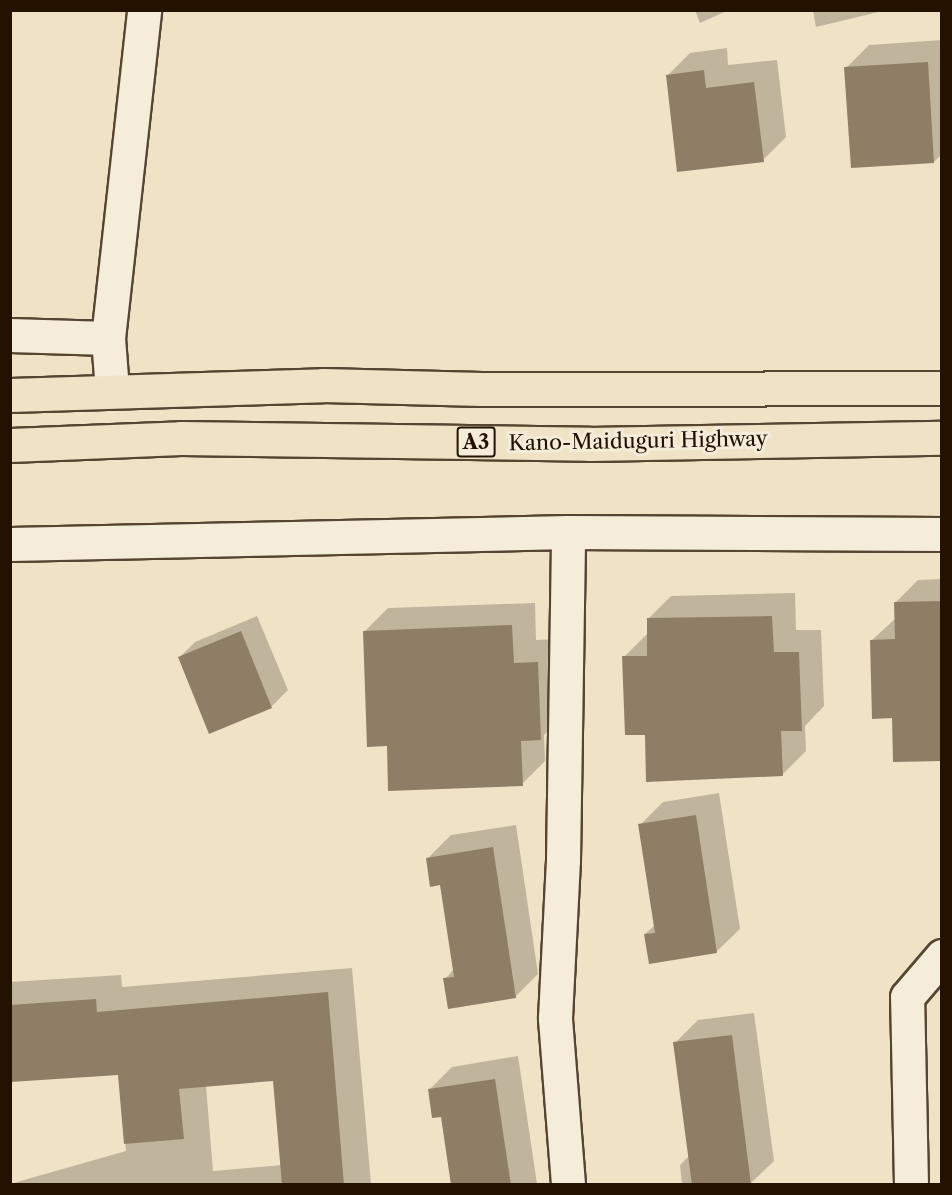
<!DOCTYPE html>
<style>
body{margin:0}
#map{position:relative;width:952px;height:1195px;overflow:hidden;background:#f0e2c5;font-family:"Libre Caslon Text",serif}
div>[style]{position:absolute}
[style*='--x']{left:calc(var(--x)*1px);top:calc(var(--y)*1px);width:calc(var(--w)*1px);rotate:calc(var(--a)*1deg)}
.shadow>*{inset:0;background:#0003}
.building>*{inset:0;background:#8e7e66}
.roads{filter:drop-shadow(2px 0 #564631) drop-shadow(-2px 0 #564631) drop-shadow(0 2px #564631) drop-shadow(0 -2px #564631)}
.street>*{height:33px;margin:-16.5px;padding:0 16.5px;transform-origin:16.5px;border-radius:16.5px;background:#f5ecd9}
.highway>*{height:33px;margin:-16.5px;padding:0 16.5px;transform-origin:16.5px;border-radius:16.5px;background:#f0e2c5}
span{translate:-50% -50%;white-space:nowrap;text-align:center;line-height:1.15;-webkit-text-stroke:6px #f5ecd9;paint-order:stroke}
.shield-label span{padding:2px 4px;background:#f5ecd9;border:2px solid;border-radius:4px;-webkit-text-stroke-width:0}
.shield-label{font-size:20px;color:#231200;font-weight:700}
.street-label{font-size:21px;color:#231200}
.frame{position:absolute;inset:0;border:12px solid #231200;pointer-events:none}
</style>
<div id="map">
<div class="shadow">
<i style="clip-path:polygon(695px 10px,729px 10px,700px 23px)"></i>
<i style="clip-path:polygon(813px 10px,887px 10px,816px 27px)"></i>
<i style="clip-path:polygon(942px 40px,942px 154px,934px 162px,846px 68px,869px 45px)"></i>
<i style="clip-path:polygon(727px 48px,728px 65px,777px 60px,786px 137px,763px 160px,667px 76px,690px 53px)"></i>
<i style="clip-path:polygon(942px 579px,942px 761px,894px 717px,871px 641px,896px 618px,895px 603px,918px 580px)"></i>
<i style="clip-path:polygon(795px 593px,796px 630px,821px 630px,824px 706px,805px 726px,806px 751px,783px 774px,646px 733px,624px 657px,647px 634px,648px 619px,671px 596px)"></i>
<i style="clip-path:polygon(535px 603px,536px 640px,561px 639px,564px 716px,544px 735px,545px 761px,522px 784px,388px 745px,365px 631px,388px 608px)"></i>
<i style="clip-path:polygon(257px 616px,288px 690px,272px 706px,210px 732px,179px 658px,195px 642px)"></i>
<i style="clip-path:polygon(719px 793px,740px 929px,716px 952px,645px 934px,655px 925px,640px 825px,663px 802px)"></i>
<i style="clip-path:polygon(516px 825px,538px 974px,515px 997px,445px 979px,454px 969px,441px 884px,428px 858px,451px 835px)"></i>
<i style="clip-path:polygon(evenodd,352px 968px,371px 1184px,10px 1184px,126px 1151px,120px 1073px,10px 1081px,10px 982px,121px 975px,122px 987px,352px 968px,275px 1080px,282px 1165px,213px 1171px,206px 1086px,275px 1080px)"></i>
<i style="clip-path:polygon(754px 1013px,774px 1161px,750px 1184px,682px 1184px,680px 1165px,689px 1156px,675px 1043px,698px 1020px)"></i>
<i style="clip-path:polygon(518px 1056px,537px 1184px,453px 1184px,443px 1115px,429px 1090px,452px 1067px)"></i>
</div>
<div class="building">
<i style="clip-path:polygon(928px 62px,934px 163px,851px 168px,844px 67px)"></i>
<i style="clip-path:polygon(704px 70px,706px 88px,754px 82px,764px 162px,677px 172px,666px 75px)"></i>
<i style="clip-path:polygon(942px 601px,942px 761px,893px 762px,892px 718px,872px 719px,870px 640px,895px 639px,894px 602px)"></i>
<i style="clip-path:polygon(772px 616px,774px 652px,799px 652px,802px 731px,781px 731px,783px 776px,646px 782px,645px 735px,625px 735px,622px 656px,647px 656px,647px 618px)"></i>
<i style="clip-path:polygon(512px 625px,514px 663px,538px 662px,541px 740px,521px 741px,523px 786px,388px 791px,387px 746px,367px 747px,363px 631px)"></i>
<i style="clip-path:polygon(241px 631px,272px 708px,209px 734px,178px 657px)"></i>
<i style="clip-path:polygon(696px 815px,717px 953px,649px 964px,644px 934px,655px 933px,638px 824px)"></i>
<i style="clip-path:polygon(493px 847px,516px 998px,448px 1009px,443px 978px,454px 977px,440px 885px,430px 887px,426px 858px)"></i>
<i style="clip-path:polygon(328px 992px,344px 1185px,282px 1185px,273px 1081px,179px 1089px,184px 1139px,124px 1144px,118px 1075px,10px 1082px,10px 1005px,96px 999px,97px 1012px)"></i>
<i style="clip-path:polygon(732px 1035px,751px 1185px,692px 1185px,673px 1042px)"></i>
<i style="clip-path:polygon(495px 1079px,511px 1185px,451px 1185px,441px 1117px,432px 1118px,428px 1089px)"></i>
</div>
<div class="roads">
<div class="street">
<i style="--x:10;--y:335;--w:98;--a:1.8"></i>
<i style="--x:112;--y:390;--w:52;--a:-94.4"></i>
<i style="--x:108;--y:338;--w:330;--a:-83.7"></i>
<i style="--x:10;--y:544;--w:558;--a:-1.23"></i>
<i style="--x:568;--y:532;--w:374;--a:0.3"></i>
<i style="--x:568;--y:1184;--w:167;--a:-94.5"></i>
<i style="--x:555;--y:1018;--w:158;--a:-87.1"></i>
<i style="--x:563;--y:860;--w:328;--a:-89.1"></i>
<i style="--x:911;--y:1184;--w:187;--a:-91.2"></i>
<i style="--x:907;--y:997;--w:54;--a:-49.5"></i>
</div>
<div class="highway">
<i style="--x:10;--y:395;--w:313;--a:-1.8"></i>
<i style="--x:323;--y:385;--w:159;--a:1.4"></i>
<i style="--x:482;--y:389;--w:460;--a:-0.1"></i>
<i style="--x:10;--y:445;--w:171;--a:-2.3"></i>
<i style="--x:181;--y:438;--w:408;--a:0.8"></i>
<i style="--x:589;--y:444;--w:353;--a:-1"></i>
</div>
</div>
<div class="shield-label">
<span style="left:476px;top:442px">A3</span>
</div>
<div class="street-label">
<span style="left:638px;top:441px;rotate:-1deg">Kano-Maiduguri Highway</span>
</div>
<div class="frame"></div>
</div>
